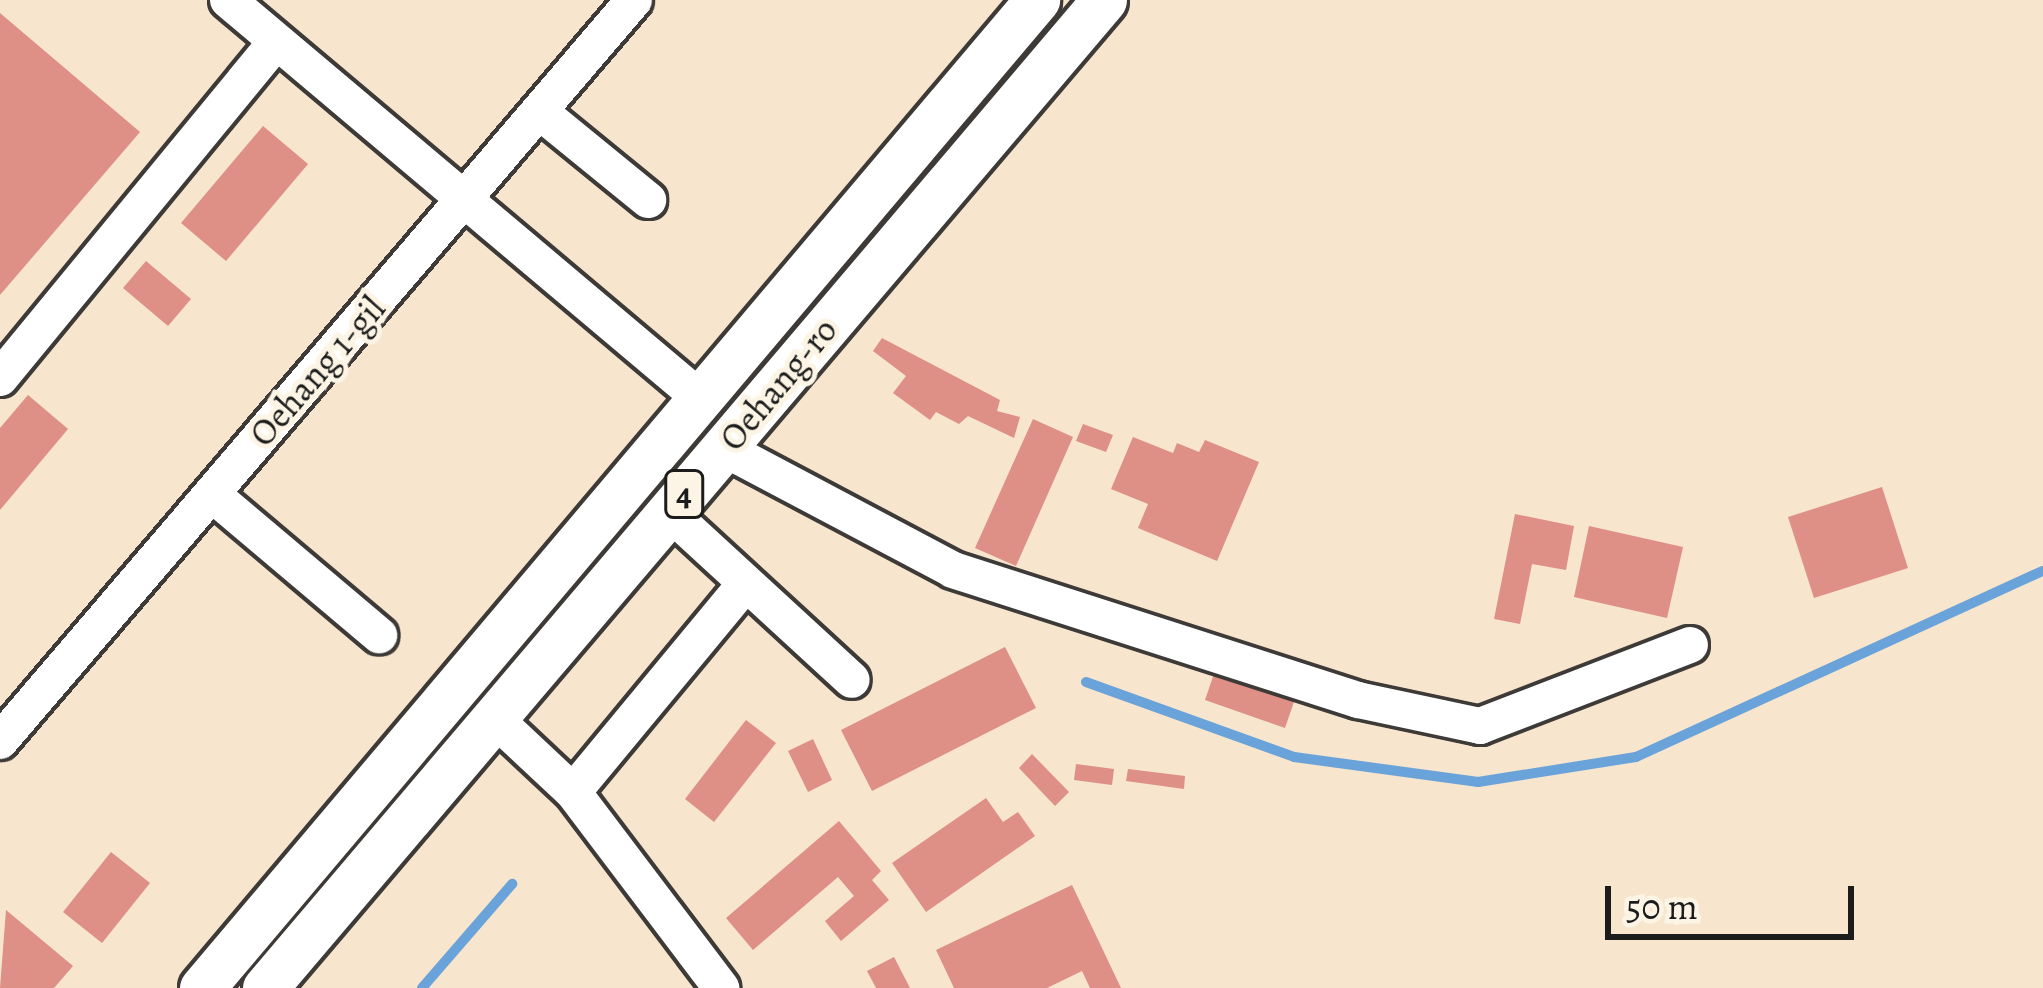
<!DOCTYPE html>
<style>
body{margin:0}
#map{position:relative;width:2043px;height:988px;overflow:hidden;background:#f7e5cd;font-family:Alegreya,serif}
div>[style]{position:absolute}
[style*='--x']{left:calc(var(--x)*1px);top:calc(var(--y)*1px);width:calc(var(--w)*1px);rotate:calc(var(--a)*1deg)}
.stream>*{height:10px;margin:-5px;padding:0 5px;transform-origin:5px;border-radius:5px;background:#6aa3d9}
.building>*{inset:0;background:#de8f86}
.roads{filter:drop-shadow(3px 0 #3d3a37) drop-shadow(-3px 0 #3d3a37) drop-shadow(0 3px #3d3a37) drop-shadow(0 -3px #3d3a37)}
.minor>*{height:36px;margin:-18px;padding:0 18px;transform-origin:18px;border-radius:18px;background:#fff}
.major>*{height:45px;margin:-22.5px;padding:0 22.5px;transform-origin:22.5px;border-radius:22.5px;background:#fff}
span{translate:-50% -50%;white-space:nowrap;text-align:center;line-height:1.15;-webkit-text-stroke:10px #fcf5e5;paint-order:stroke}
.shield-label span{padding:3px 9px;background:#fcf5e5;border:3px solid;border-radius:9px;-webkit-text-stroke-width:0}
.shield-label{font-size:33px;color:#1c1c1c;font-weight:700}
.street-label{font-size:36px;color:#1c1c1c}
.scale{position:absolute;left:1605px;top:886px;width:249px;height:54px;box-sizing:border-box;border:6px solid #1c1c1c;border-top:0;padding-left:15px;font-size:36px;line-height:42px;white-space:nowrap;color:#1c1c1c;-webkit-text-stroke:9px #fcf5e5;paint-order:stroke}
</style>
<div id="map">
<div class="stream">
<i style="--x:1086;--y:682;--w:221;--a:19.8"></i>
<i style="--x:1294;--y:757;--w:186;--a:7.7"></i>
<i style="--x:1478;--y:782;--w:160;--a:-9"></i>
<i style="--x:1636;--y:757;--w:447;--a:-24.6"></i>
<i style="--x:422;--y:988;--w:138;--a:-49.1"></i>
</div>
<div class="building">
<i style="clip-path:polygon(0 13px,140px 132px,0 295px)"></i>
<i style="clip-path:polygon(263px 126px,308px 164px,226px 261px,181px 223px)"></i>
<i style="clip-path:polygon(146px 261px,191px 299px,168px 326px,123px 288px)"></i>
<i style="clip-path:polygon(882px 338px,1000px 400px,997px 411px,1020px 417px,1014px 438px,968px 416px,959px 424px,936px 412px,930px 420px,893px 393px,906px 376px,873px 351px)"></i>
<i style="clip-path:polygon(28px 395px,68px 429px,0 510px,0 428px)"></i>
<i style="clip-path:polygon(1033px 419px,1073px 437px,1016px 566px,975px 548px)"></i>
<i style="clip-path:polygon(1083px 424px,1113px 435px,1106px 452px,1076px 441px)"></i>
<i style="clip-path:polygon(1133px 437px,1173px 453px,1177px 443px,1199px 452px,1205px 440px,1259px 462px,1217px 561px,1138px 528px,1148px 504px,1111px 489px)"></i>
<i style="clip-path:polygon(1882px 487px,1908px 568px,1814px 598px,1788px 517px)"></i>
<i style="clip-path:polygon(1515px 514px,1574px 526px,1566px 570px,1532px 564px,1520px 624px,1494px 619px)"></i>
<i style="clip-path:polygon(1589px 526px,1683px 547px,1667px 618px,1574px 597px)"></i>
<i style="clip-path:polygon(1005px 647px,1036px 708px,872px 791px,841px 730px)"></i>
<i style="clip-path:polygon(1217px 665px,1297px 693px,1285px 728px,1205px 700px)"></i>
<i style="clip-path:polygon(746px 720px,776px 743px,714px 822px,685px 799px)"></i>
<i style="clip-path:polygon(813px 739px,832px 780px,808px 792px,788px 751px)"></i>
<i style="clip-path:polygon(1032px 754px,1069px 792px,1055px 806px,1019px 768px)"></i>
<i style="clip-path:polygon(1076px 764px,1114px 769px,1112px 785px,1074px 780px)"></i>
<i style="clip-path:polygon(1128px 769px,1185px 776px,1184px 789px,1126px 781px)"></i>
<i style="clip-path:polygon(986px 798px,1003px 822px,1018px 812px,1035px 836px,926px 912px,892px 863px)"></i>
<i style="clip-path:polygon(839px 821px,881px 871px,872px 880px,889px 900px,841px 941px,825px 921px,854px 896px,838px 877px,753px 950px,726px 918px)"></i>
<i style="clip-path:polygon(111px 852px,150px 883px,102px 943px,63px 912px)"></i>
<i style="clip-path:polygon(1072px 885px,1121px 988px,1090px 988px,1082px 971px,1047px 988px,954px 988px,936px 950px)"></i>
<i style="clip-path:polygon(6px 910px,73px 966px,54px 988px,0 988px)"></i>
<i style="clip-path:polygon(894px 957px,910px 988px,876px 988px,867px 971px)"></i>
</div>
<div class="roads">
<div class="minor">
<i style="--x:228;--y:0;--w:617;--a:40.14"></i>
<i style="--x:539;--y:111;--w:141;--a:39.2"></i>
<i style="--x:0;--y:378;--w:435;--a:-50.6"></i>
<i style="--x:723;--y:448;--w:260;--a:27.9"></i>
<i style="--x:953;--y:570;--w:425;--a:17.8"></i>
<i style="--x:1358;--y:700;--w:125;--a:12"></i>
<i style="--x:1480;--y:726;--w:225;--a:-21.1"></i>
<i style="--x:212;--y:494;--w:219;--a:40.2"></i>
<i style="--x:669;--y:512;--w:248;--a:42.6"></i>
<i style="--x:494;--y:718;--w:108;--a:43.1"></i>
<i style="--x:573;--y:792;--w:271;--a:-50.4"></i>
<i style="--x:0;--y:741;--w:975;--a:-49.45"></i>
<i style="--x:573;--y:792;--w:246;--a:52.9"></i>
</div>
<div class="major">
<i style="--x:202;--y:988;--w:1294;--a:-49.8"></i>
<i style="--x:265;--y:988;--w:1296;--a:-49.66"></i>
</div>
</div>
<div class="shield-label">
<span style="left:684px;top:494px">4</span>
</div>
<div class="street-label">
<span style="left:317px;top:371px;rotate:-49deg">Oehang 1-gil</span>
<span style="left:778px;top:384px;rotate:-50deg">Oehang-ro</span>
</div>
<div class="scale">50 m</div>
</div>
